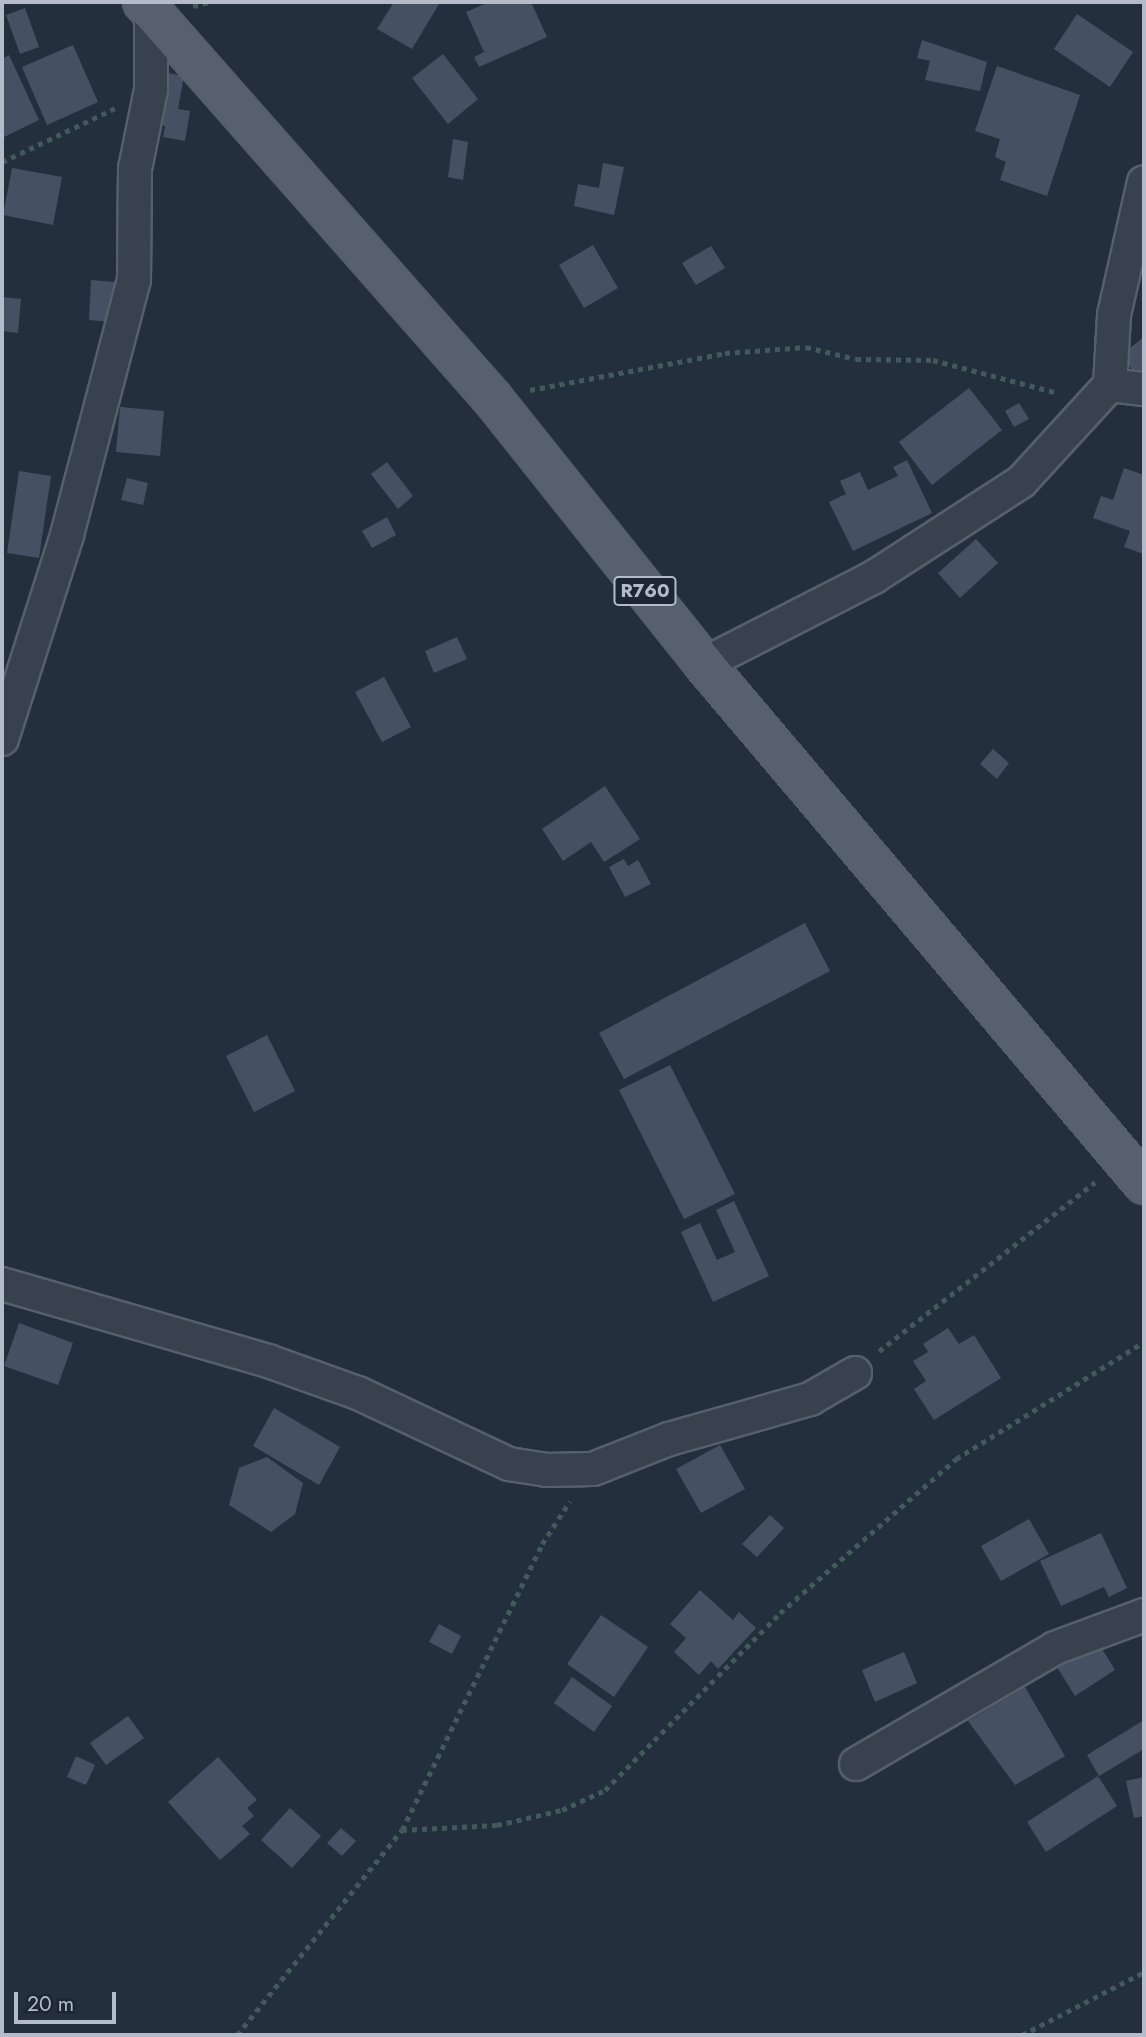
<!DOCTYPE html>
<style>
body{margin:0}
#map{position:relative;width:1146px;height:2037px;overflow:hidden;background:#242f3e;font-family:Jost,sans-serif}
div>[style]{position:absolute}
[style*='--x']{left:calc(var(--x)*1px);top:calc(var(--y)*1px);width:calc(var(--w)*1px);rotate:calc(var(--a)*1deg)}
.building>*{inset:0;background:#455162}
.path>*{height:4.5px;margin-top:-2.25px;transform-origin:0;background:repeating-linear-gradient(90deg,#44595c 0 5px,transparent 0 10px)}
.roads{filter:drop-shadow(2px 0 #565f6c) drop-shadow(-2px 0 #565f6c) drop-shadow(0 2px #565f6c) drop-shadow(0 -2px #565f6c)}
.street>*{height:32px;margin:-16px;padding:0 16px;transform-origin:16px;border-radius:16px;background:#38414e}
.primary>*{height:38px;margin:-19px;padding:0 19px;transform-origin:19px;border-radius:19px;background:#56606e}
span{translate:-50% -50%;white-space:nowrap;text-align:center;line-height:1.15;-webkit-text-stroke:5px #1d2633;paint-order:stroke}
.shield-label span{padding:2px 5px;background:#1d2633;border:2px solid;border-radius:5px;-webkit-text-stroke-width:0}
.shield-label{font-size:19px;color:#b4bcc9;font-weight:700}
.frame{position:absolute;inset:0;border:4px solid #b4bcc9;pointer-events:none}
.scale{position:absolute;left:14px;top:1992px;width:102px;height:32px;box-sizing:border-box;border:4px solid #b4bcc9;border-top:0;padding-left:9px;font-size:21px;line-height:24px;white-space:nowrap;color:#b4bcc9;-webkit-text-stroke:5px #1d2633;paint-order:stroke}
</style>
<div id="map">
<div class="building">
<i style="clip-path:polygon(394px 2px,439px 4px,412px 49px,377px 29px)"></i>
<i style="clip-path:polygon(489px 2px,531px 2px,547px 37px,479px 67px,474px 57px,484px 52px,466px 12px)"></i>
<i style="clip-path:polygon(25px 8px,39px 47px,20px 54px,6px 15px)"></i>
<i style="clip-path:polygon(1077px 14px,1133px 52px,1110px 87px,1054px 49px)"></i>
<i style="clip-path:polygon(922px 40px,987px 62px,980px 91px,925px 80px,930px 61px,917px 58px)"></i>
<i style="clip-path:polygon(73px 45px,98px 102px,47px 125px,22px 67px)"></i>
<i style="clip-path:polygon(443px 54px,478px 99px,448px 124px,412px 78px)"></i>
<i style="clip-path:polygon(9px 55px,39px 120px,2px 138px,2px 59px)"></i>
<i style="clip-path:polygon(997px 66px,1080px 95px,1047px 196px,1000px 180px,1006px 162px,995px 157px,1000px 139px,975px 131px)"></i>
<i style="clip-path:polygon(163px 72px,184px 76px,178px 109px,190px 111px,185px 141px,163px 137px,165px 126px,154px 124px)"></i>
<i style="clip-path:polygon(453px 139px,468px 142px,463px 180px,448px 177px)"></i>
<i style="clip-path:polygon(603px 163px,624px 167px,614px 215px,574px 206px,578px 184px,599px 188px)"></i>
<i style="clip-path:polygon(12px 168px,62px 177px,53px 225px,3px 215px)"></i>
<i style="clip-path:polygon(593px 245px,618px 288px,584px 308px,559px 265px)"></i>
<i style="clip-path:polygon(711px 246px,725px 268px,696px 285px,682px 263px)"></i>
<i style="clip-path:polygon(91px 280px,115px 282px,113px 322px,89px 320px)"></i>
<i style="clip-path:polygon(2px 297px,21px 299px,18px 333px,2px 331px)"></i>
<i style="clip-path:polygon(1144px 337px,1144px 369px,1136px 375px,1121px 355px)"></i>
<i style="clip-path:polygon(969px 388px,1002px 430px,932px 485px,899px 442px)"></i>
<i style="clip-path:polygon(1019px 403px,1029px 419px,1014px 427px,1005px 411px)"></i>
<i style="clip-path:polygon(120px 407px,164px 411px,160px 456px,116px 452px)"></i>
<i style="clip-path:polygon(907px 460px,932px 513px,853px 551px,829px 502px,846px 494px,840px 481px,860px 472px,868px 490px,898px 476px,893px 467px)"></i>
<i style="clip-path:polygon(387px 462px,413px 496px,398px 509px,371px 474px)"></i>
<i style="clip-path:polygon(1124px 468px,1144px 475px,1144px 554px,1124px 547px,1130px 531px,1093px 518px,1101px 496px,1113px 500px)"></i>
<i style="clip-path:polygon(19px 471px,51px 476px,39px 558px,7px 553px)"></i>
<i style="clip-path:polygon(127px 478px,148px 483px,143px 505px,121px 500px)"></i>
<i style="clip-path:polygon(387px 517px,396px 535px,372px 548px,362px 531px)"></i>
<i style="clip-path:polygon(976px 539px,998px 563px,960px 598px,938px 573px)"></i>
<i style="clip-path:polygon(457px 637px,467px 659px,434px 673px,425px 651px)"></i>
<i style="clip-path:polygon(384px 677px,411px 727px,382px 742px,355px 692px)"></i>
<i style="clip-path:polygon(993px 749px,1009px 763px,997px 779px,980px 764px)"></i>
<i style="clip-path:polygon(605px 786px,640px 839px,604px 862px,591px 842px,563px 861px,542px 829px)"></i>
<i style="clip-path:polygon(624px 859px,628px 866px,638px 860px,651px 884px,625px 897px,609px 867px)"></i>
<i style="clip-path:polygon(805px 923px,830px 971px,624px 1079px,599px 1033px)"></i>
<i style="clip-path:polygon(267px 1035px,295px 1091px,254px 1112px,226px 1056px)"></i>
<i style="clip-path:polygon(670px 1065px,735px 1194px,684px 1219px,619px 1090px)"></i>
<i style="clip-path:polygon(734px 1201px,769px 1276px,713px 1302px,681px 1232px,700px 1223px,717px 1260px,735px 1252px,716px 1210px)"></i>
<i style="clip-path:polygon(19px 1323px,73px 1343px,58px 1385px,4px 1366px)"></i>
<i style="clip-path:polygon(948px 1328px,959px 1344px,974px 1335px,1001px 1378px,934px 1420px,914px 1389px,926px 1381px,913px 1361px,928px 1352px,923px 1344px)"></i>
<i style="clip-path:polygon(274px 1408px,340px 1447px,319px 1485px,253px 1446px)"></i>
<i style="clip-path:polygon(720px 1445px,745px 1489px,701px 1513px,676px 1469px)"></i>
<i style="clip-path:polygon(267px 1457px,303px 1483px,295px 1514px,271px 1532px,229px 1505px,239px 1468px)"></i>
<i style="clip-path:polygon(770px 1515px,784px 1528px,757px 1557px,742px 1544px)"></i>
<i style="clip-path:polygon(1029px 1519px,1049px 1554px,1001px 1581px,981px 1546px)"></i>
<i style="clip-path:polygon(1101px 1533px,1127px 1588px,1109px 1597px,1104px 1587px,1061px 1606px,1040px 1561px)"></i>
<i style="clip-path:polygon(700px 1590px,733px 1620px,739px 1612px,756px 1628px,718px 1669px,711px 1661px,699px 1675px,674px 1652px,686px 1638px,670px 1624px)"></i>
<i style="clip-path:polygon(601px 1615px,648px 1647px,614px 1697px,567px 1664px)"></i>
<i style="clip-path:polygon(439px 1624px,461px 1636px,452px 1654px,429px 1642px)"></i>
<i style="clip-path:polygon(1093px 1634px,1115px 1670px,1075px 1696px,1052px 1659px)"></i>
<i style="clip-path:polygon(904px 1652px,917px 1683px,875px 1702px,862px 1670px)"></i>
<i style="clip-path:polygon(572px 1677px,612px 1706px,594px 1732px,554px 1703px)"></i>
<i style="clip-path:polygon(1025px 1687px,1065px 1756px,1015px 1785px,968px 1721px)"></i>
<i style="clip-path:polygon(128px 1716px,144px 1738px,106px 1765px,90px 1743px)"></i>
<i style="clip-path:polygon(1144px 1720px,1144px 1749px,1099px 1776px,1087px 1755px)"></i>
<i style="clip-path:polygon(76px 1756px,95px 1765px,86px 1785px,67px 1777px)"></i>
<i style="clip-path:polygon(218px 1757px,257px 1800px,247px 1808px,254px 1816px,242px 1826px,250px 1834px,220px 1860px,168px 1802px)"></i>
<i style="clip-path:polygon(1098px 1776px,1117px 1806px,1046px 1852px,1027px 1822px)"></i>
<i style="clip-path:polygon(1144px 1777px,1144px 1816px,1134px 1818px,1126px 1781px)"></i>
<i style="clip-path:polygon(290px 1808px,321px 1836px,292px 1868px,261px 1840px)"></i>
<i style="clip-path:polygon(341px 1828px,356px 1841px,342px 1856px,327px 1843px)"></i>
</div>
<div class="path">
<i style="--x:193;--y:6;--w:16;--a:-14"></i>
<i style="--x:2;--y:162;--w:125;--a:-25.5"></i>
<i style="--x:530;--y:390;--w:198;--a:-10.7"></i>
<i style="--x:725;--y:353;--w:81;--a:-4.2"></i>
<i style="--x:806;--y:347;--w:51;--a:13.5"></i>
<i style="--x:856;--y:359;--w:77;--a:0.7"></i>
<i style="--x:933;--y:360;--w:129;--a:14.8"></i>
<i style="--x:879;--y:1351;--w:274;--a:-38"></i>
<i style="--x:402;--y:1830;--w:95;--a:-3"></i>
<i style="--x:497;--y:1825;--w:67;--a:-13"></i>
<i style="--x:562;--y:1810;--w:47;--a:-24.9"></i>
<i style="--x:605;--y:1790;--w:249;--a:-45.3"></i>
<i style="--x:780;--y:1613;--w:234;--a:-41.2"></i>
<i style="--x:956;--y:1459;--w:221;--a:-31.9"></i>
<i style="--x:237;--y:2035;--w:263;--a:-51.2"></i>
<i style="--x:402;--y:1830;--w:318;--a:-63.9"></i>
<i style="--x:542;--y:1544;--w:51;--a:-56.9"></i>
<i style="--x:1022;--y:2035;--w:137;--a:-27.3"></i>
</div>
<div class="roads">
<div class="street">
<i style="--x:1110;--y:385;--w:70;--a:-86.7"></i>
<i style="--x:1114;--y:315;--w:136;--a:-77.3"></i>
<i style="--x:704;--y:664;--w:191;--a:-27.1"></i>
<i style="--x:874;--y:577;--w:175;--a:-32.9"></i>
<i style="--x:1021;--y:482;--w:132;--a:-47.5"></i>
<i style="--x:1110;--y:385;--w:34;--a:7"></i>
<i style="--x:2;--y:739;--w:214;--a:-72.3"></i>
<i style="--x:67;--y:535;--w:264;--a:-75.3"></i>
<i style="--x:134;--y:280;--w:111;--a:-89.5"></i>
<i style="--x:135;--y:169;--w:81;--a:-78.6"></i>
<i style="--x:151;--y:90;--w:72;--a:-90"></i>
<i style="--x:2;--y:1284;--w:277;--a:16.1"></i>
<i style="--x:268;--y:1361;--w:96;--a:19.6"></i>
<i style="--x:358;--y:1393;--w:167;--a:25.2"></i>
<i style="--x:509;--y:1464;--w:37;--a:9"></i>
<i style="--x:546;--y:1470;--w:47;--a:-1.2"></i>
<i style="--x:593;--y:1469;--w:82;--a:-21.5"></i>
<i style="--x:669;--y:1439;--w:147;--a:-15.8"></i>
<i style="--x:810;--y:1399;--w:52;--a:-30"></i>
<i style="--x:856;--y:1764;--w:230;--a:-30.2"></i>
<i style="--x:1055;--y:1648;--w:95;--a:-20.3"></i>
</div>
<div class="primary">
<i style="--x:143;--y:2;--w:528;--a:48.61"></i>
<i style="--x:492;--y:398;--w:340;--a:51.4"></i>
<i style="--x:704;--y:664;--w:681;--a:49.76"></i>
</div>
</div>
<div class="shield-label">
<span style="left:645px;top:591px">R760</span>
</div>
<div class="frame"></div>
<div class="scale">20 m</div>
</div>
